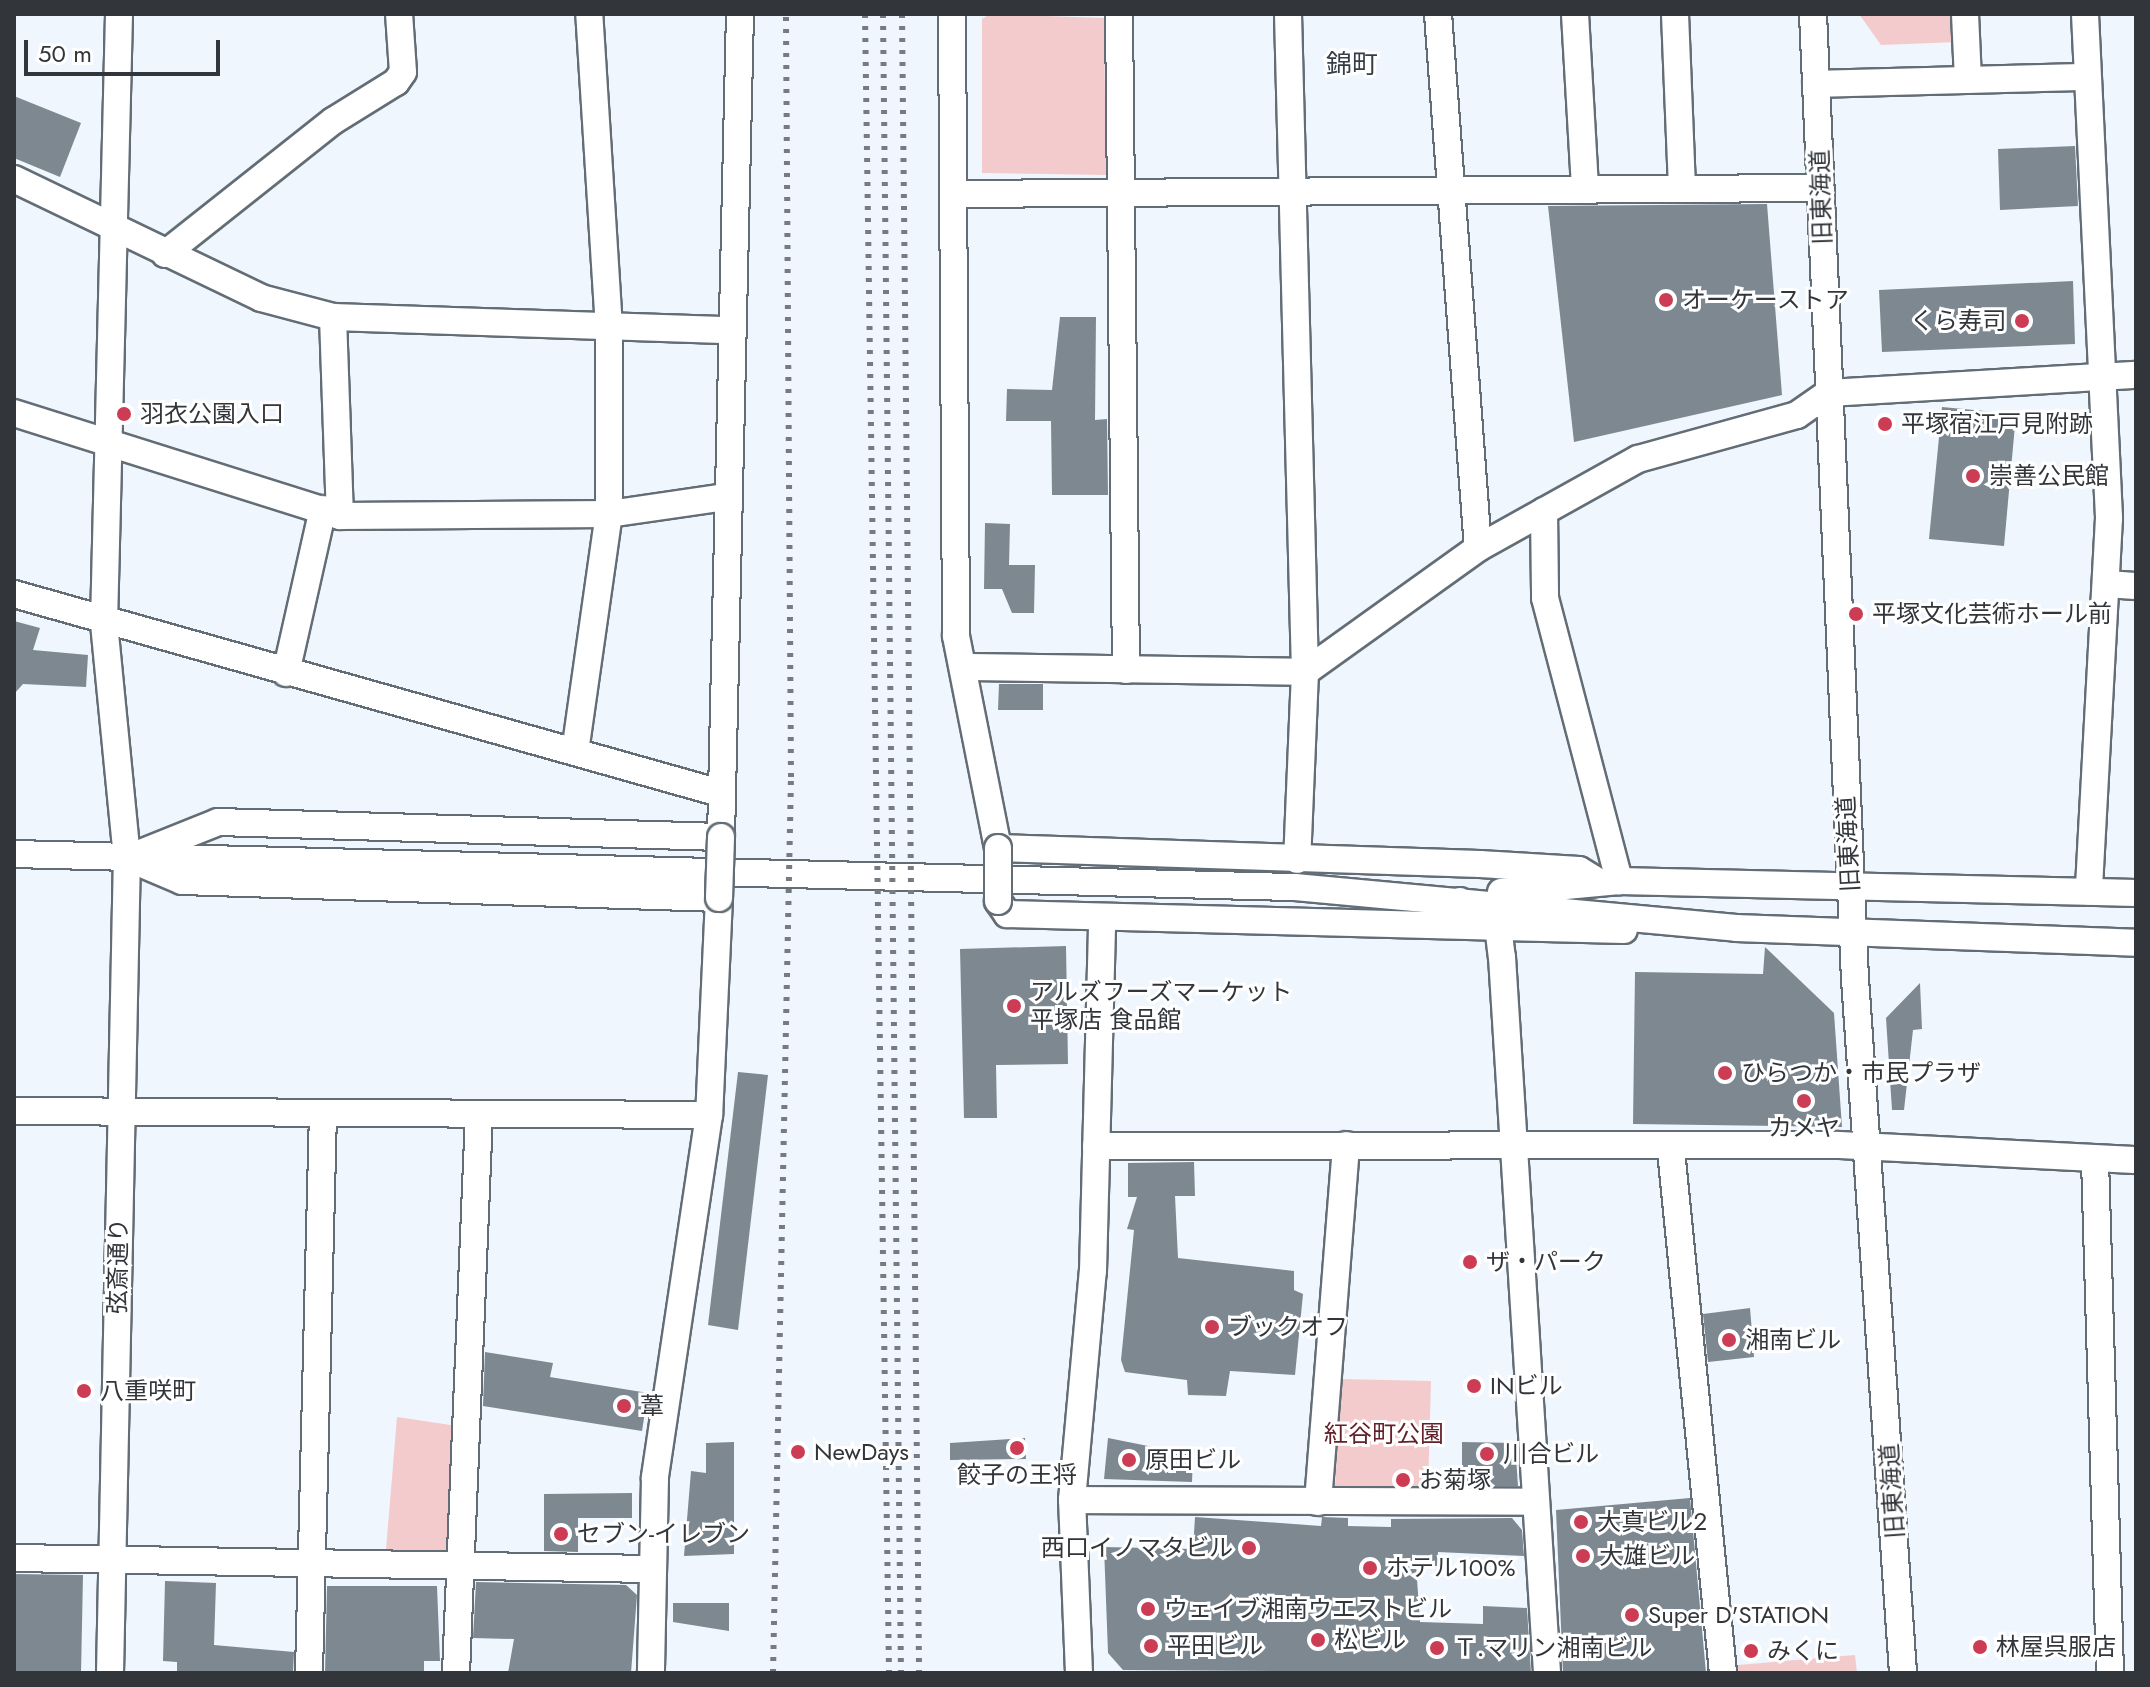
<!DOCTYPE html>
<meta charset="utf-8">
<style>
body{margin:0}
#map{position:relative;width:2150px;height:1687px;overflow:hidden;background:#eff6fd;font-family:Jost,"Noto Sans JP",sans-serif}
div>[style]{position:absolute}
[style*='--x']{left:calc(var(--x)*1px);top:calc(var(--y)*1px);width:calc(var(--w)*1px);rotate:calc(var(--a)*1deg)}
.green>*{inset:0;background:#f3cbcd}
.building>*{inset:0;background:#7d8891}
.roads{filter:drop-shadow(2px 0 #636d76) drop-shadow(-2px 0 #636d76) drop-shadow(0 2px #636d76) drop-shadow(0 -2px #636d76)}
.minor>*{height:26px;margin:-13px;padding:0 13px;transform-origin:13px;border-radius:13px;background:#fff}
.rail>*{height:6px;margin-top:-3px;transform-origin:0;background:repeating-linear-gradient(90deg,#767b81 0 4px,transparent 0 12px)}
.bridges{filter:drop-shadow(2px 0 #636d76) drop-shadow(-2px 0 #636d76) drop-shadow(0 2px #636d76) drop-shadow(0 -2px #636d76)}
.minor-bridge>*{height:26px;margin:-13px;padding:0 13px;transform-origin:13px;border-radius:13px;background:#fff}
.dots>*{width:22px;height:22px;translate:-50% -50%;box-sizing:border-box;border:4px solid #fff;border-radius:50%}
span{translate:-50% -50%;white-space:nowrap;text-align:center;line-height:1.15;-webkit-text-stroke:6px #fff;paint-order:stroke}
.street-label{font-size:24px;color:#32363b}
.poi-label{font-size:24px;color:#32363b}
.left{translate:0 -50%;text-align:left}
.right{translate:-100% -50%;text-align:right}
.park-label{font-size:24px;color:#62212a}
.neighbourhood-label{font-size:26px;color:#353e47}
.frame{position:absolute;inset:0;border:16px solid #32363b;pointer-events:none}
.scale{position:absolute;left:24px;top:40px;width:196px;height:36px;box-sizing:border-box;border:4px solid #32363b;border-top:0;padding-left:10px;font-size:24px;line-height:28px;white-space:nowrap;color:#32363b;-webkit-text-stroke:6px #fff;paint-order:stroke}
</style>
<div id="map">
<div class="green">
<i style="clip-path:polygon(990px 14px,1104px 18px,1106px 175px,982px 173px,982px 19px)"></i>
<i style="clip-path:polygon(1859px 14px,1957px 14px,1958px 42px,1881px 45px)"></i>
<i style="clip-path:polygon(1341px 1379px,1431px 1381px,1428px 1489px,1335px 1487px)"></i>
<i style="clip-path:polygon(397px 1417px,457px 1426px,448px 1552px,386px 1550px)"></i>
<i style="clip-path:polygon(1855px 1655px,1857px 1673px,1738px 1673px,1738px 1665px)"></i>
</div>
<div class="building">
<i style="clip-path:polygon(14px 96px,81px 123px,60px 177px,14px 158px)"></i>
<i style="clip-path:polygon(2075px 146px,2078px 206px,2000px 210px,1998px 149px)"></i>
<i style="clip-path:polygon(1767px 204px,1782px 395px,1574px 442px,1548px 206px)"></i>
<i style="clip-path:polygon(2073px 281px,2075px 344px,1882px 352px,1879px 290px)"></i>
<i style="clip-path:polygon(1060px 317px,1096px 317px,1095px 420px,1107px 419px,1108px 495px,1052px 495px,1051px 421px,1006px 421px,1007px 389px,1052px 390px)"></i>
<i style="clip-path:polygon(1942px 407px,2016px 414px,2004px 546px,1929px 539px)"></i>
<i style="clip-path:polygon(985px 523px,1010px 524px,1009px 565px,1035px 565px,1034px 613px,1012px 613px,1002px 589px,984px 589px)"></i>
<i style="clip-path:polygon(14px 621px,40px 628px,33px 650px,88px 655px,86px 687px,23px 684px,14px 694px)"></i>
<i style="clip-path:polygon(999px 684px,1043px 684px,1043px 710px,998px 710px)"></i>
<i style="clip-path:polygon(1066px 946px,1068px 1064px,996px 1065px,997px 1118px,964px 1118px,960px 949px)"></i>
<i style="clip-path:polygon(1765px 947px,1834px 1013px,1842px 1127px,1633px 1124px,1635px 972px,1763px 974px)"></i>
<i style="clip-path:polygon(1920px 983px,1922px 1029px,1913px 1030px,1904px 1110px,1892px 1110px,1886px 1018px)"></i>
<i style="clip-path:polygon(738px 1072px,768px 1075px,738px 1330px,708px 1325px)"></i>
<i style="clip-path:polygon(1194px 1162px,1195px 1196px,1175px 1196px,1178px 1258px,1294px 1271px,1294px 1290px,1303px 1294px,1295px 1375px,1230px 1371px,1226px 1396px,1188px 1395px,1187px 1380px,1125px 1372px,1121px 1360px,1134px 1230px,1127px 1229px,1137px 1197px,1128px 1197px,1128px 1163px)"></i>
<i style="clip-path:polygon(1750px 1308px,1754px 1357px,1708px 1362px,1703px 1314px)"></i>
<i style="clip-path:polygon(485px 1352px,553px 1363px,550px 1377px,648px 1393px,642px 1431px,483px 1406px)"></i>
<i style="clip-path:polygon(1025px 1438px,1026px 1459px,950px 1460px,950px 1443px)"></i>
<i style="clip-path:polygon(1108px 1438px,1193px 1455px,1192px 1482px,1104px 1479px)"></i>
<i style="clip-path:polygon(734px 1442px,734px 1554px,684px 1556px,691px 1471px,706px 1473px,706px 1443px)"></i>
<i style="clip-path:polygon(1462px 1442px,1515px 1443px,1518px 1486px,1462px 1486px)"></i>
<i style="clip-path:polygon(632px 1493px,632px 1518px,578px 1518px,578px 1552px,544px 1551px,544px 1494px)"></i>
<i style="clip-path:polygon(1690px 1498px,1706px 1673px,1563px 1673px,1556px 1510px)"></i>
<i style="clip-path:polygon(1195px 1517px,1321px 1526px,1322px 1517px,1348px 1518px,1348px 1526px,1391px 1527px,1391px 1519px,1512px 1518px,1522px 1530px,1524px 1556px,1438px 1552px,1437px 1566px,1416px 1565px,1420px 1622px,1483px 1624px,1483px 1606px,1527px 1608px,1531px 1673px,1123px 1670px,1108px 1653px,1104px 1547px,1193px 1549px)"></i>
<i style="clip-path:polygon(14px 1574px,83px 1575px,81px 1673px,14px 1673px)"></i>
<i style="clip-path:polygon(165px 1581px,216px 1583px,214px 1645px,294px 1652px,293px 1673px,177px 1673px,177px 1662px,163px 1661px)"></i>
<i style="clip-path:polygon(476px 1582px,626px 1585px,637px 1595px,631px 1673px,508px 1673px,514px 1639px,473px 1638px)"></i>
<i style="clip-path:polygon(327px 1586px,437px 1586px,440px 1661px,424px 1661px,424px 1673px,325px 1673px)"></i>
<i style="clip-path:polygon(673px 1603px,729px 1603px,729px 1631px,673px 1622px)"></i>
</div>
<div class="roads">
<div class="minor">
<i style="--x:952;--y:14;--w:622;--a:89.63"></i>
<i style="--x:956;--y:636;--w:216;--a:78.8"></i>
<i style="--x:998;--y:848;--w:482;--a:1.9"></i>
<i style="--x:1480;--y:864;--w:99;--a:3.5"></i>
<i style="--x:1579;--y:870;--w:21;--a:31"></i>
<i style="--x:1119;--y:14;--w:656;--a:89.39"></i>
<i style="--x:1288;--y:14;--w:658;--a:88.52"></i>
<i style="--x:1305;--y:672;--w:188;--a:92.4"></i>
<i style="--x:1438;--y:14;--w:535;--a:85.72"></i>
<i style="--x:1575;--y:14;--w:176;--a:86.7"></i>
<i style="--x:1675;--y:14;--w:175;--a:87.7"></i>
<i style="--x:1813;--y:14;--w:966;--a:87.51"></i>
<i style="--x:1855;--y:979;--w:696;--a:86.04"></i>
<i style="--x:1965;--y:14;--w:66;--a:87.4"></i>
<i style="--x:2085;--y:14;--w:505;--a:87.27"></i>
<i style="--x:2109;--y:518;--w:374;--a:93.1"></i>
<i style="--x:1816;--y:84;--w:271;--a:-1.5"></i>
<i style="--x:14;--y:179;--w:274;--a:25.7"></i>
<i style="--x:261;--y:298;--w:74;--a:14.8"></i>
<i style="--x:333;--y:317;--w:397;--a:1.9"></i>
<i style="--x:953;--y:194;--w:867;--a:-0.4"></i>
<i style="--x:165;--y:254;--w:214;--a:-38.4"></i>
<i style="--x:333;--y:121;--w:74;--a:-31.8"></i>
<i style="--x:396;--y:82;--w:12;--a:-55"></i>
<i style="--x:403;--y:72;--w:58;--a:-93.9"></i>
<i style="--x:333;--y:317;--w:199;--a:88"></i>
<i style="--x:14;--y:413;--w:342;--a:17.5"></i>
<i style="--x:340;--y:516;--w:269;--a:-0.4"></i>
<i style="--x:609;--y:514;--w:117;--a:-8.3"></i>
<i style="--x:1544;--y:511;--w:87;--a:89.3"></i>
<i style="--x:1545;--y:598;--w:293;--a:75.3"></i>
<i style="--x:2106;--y:584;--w:30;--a:4"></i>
<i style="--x:14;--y:594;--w:734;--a:15.74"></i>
<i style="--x:966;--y:667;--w:339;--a:0.8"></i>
<i style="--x:1305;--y:672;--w:213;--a:-35.6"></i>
<i style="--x:1478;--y:548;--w:183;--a:-29.1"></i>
<i style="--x:1638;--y:459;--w:165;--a:-15.5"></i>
<i style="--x:1797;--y:415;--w:39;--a:-35"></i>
<i style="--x:1829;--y:393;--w:308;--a:-3.4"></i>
<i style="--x:286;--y:673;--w:168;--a:-77.3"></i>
<i style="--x:575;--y:752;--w:240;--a:-81.9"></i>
<i style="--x:609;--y:514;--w:186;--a:-90"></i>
<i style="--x:609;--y:328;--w:315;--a:-93.6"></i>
<i style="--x:14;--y:854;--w:1281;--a:1.48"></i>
<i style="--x:1295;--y:887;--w:443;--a:5.3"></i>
<i style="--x:1736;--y:928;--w:400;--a:2.1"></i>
<i style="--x:138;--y:854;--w:86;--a:-21.8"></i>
<i style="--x:218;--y:822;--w:503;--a:1.71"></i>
<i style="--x:721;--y:837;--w:823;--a:-88.68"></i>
<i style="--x:142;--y:864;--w:43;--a:23"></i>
<i style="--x:182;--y:881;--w:537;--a:1.81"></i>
<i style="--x:719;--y:898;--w:217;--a:92.6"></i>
<i style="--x:709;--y:1115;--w:367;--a:98.5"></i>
<i style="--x:655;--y:1478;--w:195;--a:91.2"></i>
<i style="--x:1501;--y:892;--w:119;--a:-5.3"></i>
<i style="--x:1619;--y:881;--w:517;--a:1.33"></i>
<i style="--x:998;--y:901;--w:16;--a:55"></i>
<i style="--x:1007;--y:914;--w:617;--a:1.49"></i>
<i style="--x:1460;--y:901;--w:45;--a:33.3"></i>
<i style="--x:1498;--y:926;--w:31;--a:83"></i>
<i style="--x:1502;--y:957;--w:717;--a:86.4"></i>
<i style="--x:14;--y:1111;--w:695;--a:0.33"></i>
<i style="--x:1096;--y:1146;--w:742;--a:-0.08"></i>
<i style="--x:1838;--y:1145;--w:298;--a:2.9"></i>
<i style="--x:1671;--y:1150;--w:526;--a:84.32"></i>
<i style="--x:2095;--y:1159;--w:514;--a:88.33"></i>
<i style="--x:1072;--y:1500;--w:463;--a:0.2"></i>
<i style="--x:1318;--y:1502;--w:358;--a:-85.5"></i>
<i style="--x:14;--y:1558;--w:636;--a:0.99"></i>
<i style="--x:110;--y:1673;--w:815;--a:-88.81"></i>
<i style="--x:127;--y:858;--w:235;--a:-95.6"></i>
<i style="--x:104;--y:624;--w:610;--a:-88.59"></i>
<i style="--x:309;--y:1673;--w:559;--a:-88.57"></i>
<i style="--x:456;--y:1673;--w:558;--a:-87.64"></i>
<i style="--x:1079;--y:1673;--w:173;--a:-92.3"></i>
<i style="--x:1072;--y:1500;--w:230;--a:-84.8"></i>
<i style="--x:1093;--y:1271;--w:353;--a:-88.5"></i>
</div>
</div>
<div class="rail">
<i style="--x:865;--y:14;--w:1659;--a:89.17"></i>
<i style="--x:883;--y:14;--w:1659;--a:89.38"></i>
<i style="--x:902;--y:14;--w:1659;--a:89.41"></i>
<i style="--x:773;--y:1673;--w:896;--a:-88.85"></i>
<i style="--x:791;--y:777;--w:763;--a:-90.38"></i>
</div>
<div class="bridges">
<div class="minor-bridge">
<i style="--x:719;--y:898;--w:61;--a:-88.1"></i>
<i style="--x:998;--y:901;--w:53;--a:-90"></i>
</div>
</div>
<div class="dots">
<i style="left:1666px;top:300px;background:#cc3c55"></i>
<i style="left:2022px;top:321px;background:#cc3c55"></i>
<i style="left:124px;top:414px;background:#cc3c55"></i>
<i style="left:1885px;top:424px;background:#cc3c55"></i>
<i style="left:1973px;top:476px;background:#cc3c55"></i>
<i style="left:1856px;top:614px;background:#cc3c55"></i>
<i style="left:1014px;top:1006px;background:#cc3c55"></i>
<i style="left:1725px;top:1073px;background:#cc3c55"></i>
<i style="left:1804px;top:1101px;background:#cc3c55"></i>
<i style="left:1470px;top:1262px;background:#cc3c55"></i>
<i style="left:1212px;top:1327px;background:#cc3c55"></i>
<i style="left:1729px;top:1340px;background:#cc3c55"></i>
<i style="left:1474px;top:1386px;background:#cc3c55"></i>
<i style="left:84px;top:1391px;background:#cc3c55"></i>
<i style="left:624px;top:1406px;background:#cc3c55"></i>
<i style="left:1017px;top:1448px;background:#cc3c55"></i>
<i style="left:798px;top:1452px;background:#cc3c55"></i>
<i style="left:1487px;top:1454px;background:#cc3c55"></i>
<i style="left:1129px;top:1460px;background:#cc3c55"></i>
<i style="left:1403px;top:1480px;background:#cc3c55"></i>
<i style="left:1581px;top:1522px;background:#cc3c55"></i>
<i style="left:561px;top:1534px;background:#cc3c55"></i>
<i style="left:1249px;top:1548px;background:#cc3c55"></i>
<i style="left:1583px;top:1556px;background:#cc3c55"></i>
<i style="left:1370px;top:1568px;background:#cc3c55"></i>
<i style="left:1148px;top:1609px;background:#cc3c55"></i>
<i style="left:1632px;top:1615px;background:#cc3c55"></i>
<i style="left:1318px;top:1640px;background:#cc3c55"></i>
<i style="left:1151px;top:1646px;background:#cc3c55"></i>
<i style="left:1980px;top:1647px;background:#cc3c55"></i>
<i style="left:1437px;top:1648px;background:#cc3c55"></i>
<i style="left:1751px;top:1651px;background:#cc3c55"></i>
</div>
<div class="street-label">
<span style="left:1821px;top:197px;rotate:-92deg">旧東海道</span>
<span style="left:1848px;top:844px;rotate:-93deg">旧東海道</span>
<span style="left:118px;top:1266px;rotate:-89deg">弦斎通り</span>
<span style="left:1892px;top:1491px;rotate:-94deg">旧東海道</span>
</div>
<div class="poi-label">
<span class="left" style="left:1682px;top:300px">オーケーストア</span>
<span class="right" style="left:2006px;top:321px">くら寿司</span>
<span class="left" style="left:140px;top:414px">羽衣公園入口</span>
<span class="left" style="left:1901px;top:424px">平塚宿江戸見附跡</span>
<span class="left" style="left:1989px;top:476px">崇善公民館</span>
<span class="left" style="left:1872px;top:614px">平塚文化芸術ホール前</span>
<span class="left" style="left:1030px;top:1006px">アルズフーズマーケット<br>平塚店 食品館</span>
<span class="left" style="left:1741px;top:1073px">ひらつか・市民プラザ</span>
<span style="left:1804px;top:1128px">カメヤ</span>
<span class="left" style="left:1486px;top:1262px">ザ・パーク</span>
<span class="left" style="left:1228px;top:1327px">ブックオフ</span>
<span class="left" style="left:1745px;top:1340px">湘南ビル</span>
<span class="left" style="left:1490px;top:1386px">INビル</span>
<span class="left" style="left:100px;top:1391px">八重咲町</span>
<span class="left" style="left:640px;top:1406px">葦</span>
<span class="left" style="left:814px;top:1452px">NewDays</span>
<span class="left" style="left:1503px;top:1454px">川合ビル</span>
<span class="left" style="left:1145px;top:1460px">原田ビル</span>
<span style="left:1017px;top:1475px">餃子の王将</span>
<span class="left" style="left:1419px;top:1480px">お菊塚</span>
<span class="left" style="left:1597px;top:1522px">大真ビル２</span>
<span class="left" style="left:577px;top:1534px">セブン-イレブン</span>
<span class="right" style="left:1233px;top:1548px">西口イノマタビル</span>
<span class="left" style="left:1599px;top:1556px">大雄ビル</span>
<span class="left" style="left:1386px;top:1568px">ホテル100%</span>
<span class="left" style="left:1164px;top:1609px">ウェイブ湘南ウエストビル</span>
<span class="left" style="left:1648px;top:1615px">Super D'STATION</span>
<span class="left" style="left:1334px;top:1640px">松ビル</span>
<span class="left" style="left:1167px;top:1646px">平田ビル</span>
<span class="left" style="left:1996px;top:1647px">林屋呉服店</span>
<span class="left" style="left:1453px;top:1648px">Ｔ.マリン湘南ビル</span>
<span class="left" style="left:1767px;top:1651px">みくに</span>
</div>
<div class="park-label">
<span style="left:1384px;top:1434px">紅谷町公園</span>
</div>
<div class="neighbourhood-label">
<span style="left:1352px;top:65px">錦町</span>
</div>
<div class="frame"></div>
<div class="scale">50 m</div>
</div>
